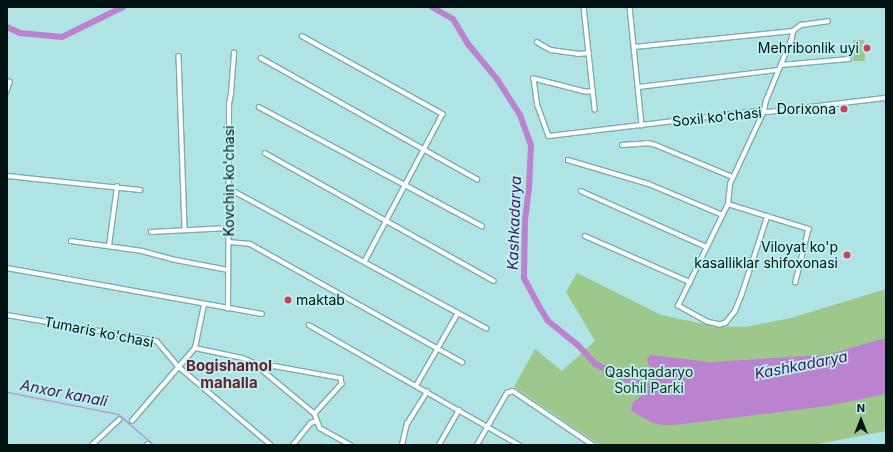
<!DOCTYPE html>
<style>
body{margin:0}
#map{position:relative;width:893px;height:452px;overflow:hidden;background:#b0e3e4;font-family:Inter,sans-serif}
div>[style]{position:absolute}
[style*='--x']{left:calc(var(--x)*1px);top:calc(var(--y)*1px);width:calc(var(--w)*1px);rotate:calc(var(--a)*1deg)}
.green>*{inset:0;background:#9ec88b}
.water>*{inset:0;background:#ba82cf}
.stream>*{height:1px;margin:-0.5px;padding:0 0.5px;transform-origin:0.5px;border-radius:0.5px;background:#ba82cf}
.river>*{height:6px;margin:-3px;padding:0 3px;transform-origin:3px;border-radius:3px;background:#ba82cf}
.roads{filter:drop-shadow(1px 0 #7badad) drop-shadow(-1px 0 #7badad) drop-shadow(0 1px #7badad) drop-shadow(0 -1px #7badad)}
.street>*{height:3.5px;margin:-1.75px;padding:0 1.75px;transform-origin:1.75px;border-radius:1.75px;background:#fff}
.dots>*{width:11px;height:11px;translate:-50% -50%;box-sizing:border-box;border:2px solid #bdf1f1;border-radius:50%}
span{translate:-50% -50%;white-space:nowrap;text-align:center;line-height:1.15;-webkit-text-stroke:3.5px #bdf1f1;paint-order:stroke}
.poi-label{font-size:14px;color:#011212}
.right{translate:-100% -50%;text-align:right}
.left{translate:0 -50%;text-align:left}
.street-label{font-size:14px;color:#011212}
.park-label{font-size:14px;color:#1a300f}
.water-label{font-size:15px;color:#471258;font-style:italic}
.neighbourhood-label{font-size:15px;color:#67222a;font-weight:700}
.frame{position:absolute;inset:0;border:8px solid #011212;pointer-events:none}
.north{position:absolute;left:841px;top:400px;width:40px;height:40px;-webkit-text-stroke:3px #bdf1f1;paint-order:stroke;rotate:0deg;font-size:11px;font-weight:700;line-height:16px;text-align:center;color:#011212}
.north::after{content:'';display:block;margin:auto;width:14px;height:18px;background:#011212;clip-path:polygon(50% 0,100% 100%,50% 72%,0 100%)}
</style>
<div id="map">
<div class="green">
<i style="clip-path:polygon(853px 40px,864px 40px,865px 61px,853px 61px)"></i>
<i style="clip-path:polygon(577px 273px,661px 315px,714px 326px,745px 327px,791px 318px,886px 289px,886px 431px,813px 445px,600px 445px,514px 387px,535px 349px,562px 371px,595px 341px,566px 292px)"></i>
</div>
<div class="water">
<i style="clip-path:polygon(886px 338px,886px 394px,827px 406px,675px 425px,662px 425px,653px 423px,631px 411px,633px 402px,641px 396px,647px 388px,650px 379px,650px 369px,647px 360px,650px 355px,710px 362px,808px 356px,826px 355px)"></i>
</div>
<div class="stream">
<i style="--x:7;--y:392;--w:113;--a:11.2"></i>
<i style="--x:118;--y:414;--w:48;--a:40.7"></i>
</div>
<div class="river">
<i style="--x:432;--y:7;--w:24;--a:30"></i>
<i style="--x:453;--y:19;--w:29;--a:59"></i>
<i style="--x:468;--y:44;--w:45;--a:50.4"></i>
<i style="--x:497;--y:79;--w:43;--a:57.4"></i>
<i style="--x:520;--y:115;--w:32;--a:70"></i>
<i style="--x:531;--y:145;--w:43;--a:92.7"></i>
<i style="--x:529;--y:188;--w:31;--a:97"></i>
<i style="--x:525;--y:219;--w:59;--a:91"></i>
<i style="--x:524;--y:278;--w:34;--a:62"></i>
<i style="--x:540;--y:308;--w:15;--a:58"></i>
<i style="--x:548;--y:321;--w:38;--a:39"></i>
<i style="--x:578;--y:345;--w:25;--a:48"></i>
<i style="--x:595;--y:364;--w:37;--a:26"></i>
<i style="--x:628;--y:380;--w:28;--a:17"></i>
<i style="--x:7;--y:27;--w:14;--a:25"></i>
<i style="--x:20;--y:33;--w:42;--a:5.4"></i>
<i style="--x:62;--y:37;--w:68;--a:-26.2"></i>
</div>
<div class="roads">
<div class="street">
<i style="--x:584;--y:7;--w:103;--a:83.8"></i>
<i style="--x:630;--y:7;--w:119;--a:84.2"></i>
<i style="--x:302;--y:36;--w:161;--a:29"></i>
<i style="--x:443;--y:114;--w:167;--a:117.8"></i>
<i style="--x:537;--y:42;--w:16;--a:30"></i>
<i style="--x:551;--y:50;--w:27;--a:8"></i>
<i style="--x:578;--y:54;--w:11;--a:-5"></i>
<i style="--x:634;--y:47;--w:160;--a:-5.7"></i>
<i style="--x:793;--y:31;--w:10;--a:-37"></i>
<i style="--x:801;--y:25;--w:27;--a:-8"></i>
<i style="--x:179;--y:56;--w:173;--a:88"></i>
<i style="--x:261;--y:58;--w:248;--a:29.3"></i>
<i style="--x:781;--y:65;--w:68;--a:-5"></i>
<i style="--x:7;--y:81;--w:3;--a:18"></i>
<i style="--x:10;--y:82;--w:10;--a:107"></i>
<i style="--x:639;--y:87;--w:140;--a:-7"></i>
<i style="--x:593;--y:92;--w:8;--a:180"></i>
<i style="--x:585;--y:92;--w:53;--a:-165.7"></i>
<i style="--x:534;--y:79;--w:27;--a:82"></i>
<i style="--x:538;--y:106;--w:32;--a:70"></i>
<i style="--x:549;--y:136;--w:210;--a:-6.8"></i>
<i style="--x:758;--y:111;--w:10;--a:6"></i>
<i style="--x:768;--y:112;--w:119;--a:-6.8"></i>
<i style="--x:259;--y:107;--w:253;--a:28.1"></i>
<i style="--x:622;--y:145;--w:26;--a:-4"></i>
<i style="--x:648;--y:143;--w:8;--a:14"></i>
<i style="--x:656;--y:145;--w:83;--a:22.6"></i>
<i style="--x:265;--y:153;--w:262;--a:29.2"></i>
<i style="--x:568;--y:160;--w:84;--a:16.5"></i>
<i style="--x:649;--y:184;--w:80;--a:22.7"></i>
<i style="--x:7;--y:176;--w:134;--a:6"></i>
<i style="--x:228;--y:188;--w:294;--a:28.5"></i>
<i style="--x:581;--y:191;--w:138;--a:24"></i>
<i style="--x:728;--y:204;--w:85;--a:17.2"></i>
<i style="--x:809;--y:229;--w:55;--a:103.8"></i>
<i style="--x:768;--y:216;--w:83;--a:108.2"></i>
<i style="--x:742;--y:295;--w:18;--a:112"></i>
<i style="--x:735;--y:312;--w:14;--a:129"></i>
<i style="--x:726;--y:323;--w:6;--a:162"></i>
<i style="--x:720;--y:325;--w:13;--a:-167"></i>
<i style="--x:707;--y:322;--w:33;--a:-151"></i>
<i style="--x:678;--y:306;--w:114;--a:-63.9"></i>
<i style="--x:728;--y:204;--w:20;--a:-84"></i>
<i style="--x:730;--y:184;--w:81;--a:-65"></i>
<i style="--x:764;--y:111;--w:10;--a:-79"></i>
<i style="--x:766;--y:101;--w:68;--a:-67.6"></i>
<i style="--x:792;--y:38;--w:7;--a:-82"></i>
<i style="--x:151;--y:232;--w:78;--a:-2.9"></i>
<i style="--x:585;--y:236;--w:115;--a:23.7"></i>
<i style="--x:71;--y:241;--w:72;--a:8"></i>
<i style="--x:142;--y:251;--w:30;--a:15"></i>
<i style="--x:171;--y:259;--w:58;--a:10.9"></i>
<i style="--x:229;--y:242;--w:21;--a:5"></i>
<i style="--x:250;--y:244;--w:243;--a:29.1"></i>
<i style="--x:109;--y:246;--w:60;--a:-82.3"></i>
<i style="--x:7;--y:268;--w:259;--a:10.2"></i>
<i style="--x:228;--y:309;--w:205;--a:-89.7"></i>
<i style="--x:229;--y:104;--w:10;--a:-79"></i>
<i style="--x:231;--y:94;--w:41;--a:-85.8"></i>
<i style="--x:7;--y:315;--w:152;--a:9.8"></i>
<i style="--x:157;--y:341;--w:33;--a:50"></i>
<i style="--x:178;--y:366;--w:122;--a:40.3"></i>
<i style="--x:309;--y:325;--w:242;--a:29.7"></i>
<i style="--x:195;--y:348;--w:49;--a:11.8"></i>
<i style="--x:243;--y:358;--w:10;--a:24"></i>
<i style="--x:252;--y:362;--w:11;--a:38"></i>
<i style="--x:261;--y:369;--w:13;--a:-13"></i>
<i style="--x:274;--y:366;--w:68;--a:10.2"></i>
<i style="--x:341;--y:378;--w:6;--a:81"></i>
<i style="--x:342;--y:384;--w:40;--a:132"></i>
<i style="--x:261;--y:369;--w:70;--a:39.8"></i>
<i style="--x:315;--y:414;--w:15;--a:70"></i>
<i style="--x:320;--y:428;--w:35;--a:29"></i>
<i style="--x:416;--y:386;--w:84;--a:-60.1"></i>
<i style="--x:132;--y:421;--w:96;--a:-49.2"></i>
<i style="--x:195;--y:348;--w:44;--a:-78.2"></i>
<i style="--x:92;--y:445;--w:37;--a:-43"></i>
<i style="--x:147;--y:445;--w:1;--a:-45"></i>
<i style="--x:293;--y:445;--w:28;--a:-51"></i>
<i style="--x:311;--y:423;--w:6;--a:-18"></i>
<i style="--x:402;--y:445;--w:22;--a:-77"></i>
<i style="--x:407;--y:424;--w:38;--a:-58"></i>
<i style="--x:439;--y:445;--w:40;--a:-60.3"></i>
<i style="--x:477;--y:445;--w:60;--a:-60"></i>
<i style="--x:507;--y:393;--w:6;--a:-18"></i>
<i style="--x:513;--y:391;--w:97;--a:34"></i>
</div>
</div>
<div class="dots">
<i style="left:867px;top:48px;background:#d14056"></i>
<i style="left:844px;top:109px;background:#d14056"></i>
<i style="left:847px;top:255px;background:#d14056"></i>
<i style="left:288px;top:300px;background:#d14056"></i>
</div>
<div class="poi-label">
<span class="right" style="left:859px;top:48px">Mehribonlik uyi</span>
<span class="right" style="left:836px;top:109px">Dorixona</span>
<span class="right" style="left:838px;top:255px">Viloyat ko'p<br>kasalliklar shifoxonasi</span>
<span class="left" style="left:296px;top:300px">maktab</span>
</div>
<div class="street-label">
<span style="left:717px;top:117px;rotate:-6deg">Soxil ko'chasi</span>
<span style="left:229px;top:181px;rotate:-90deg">Kovchin ko'chasi</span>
<span style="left:99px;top:332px;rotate:11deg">Tumaris ko'chasi</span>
</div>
<div class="park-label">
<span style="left:649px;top:380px">Qashqadaryo<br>Sohil Parki</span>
</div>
<div class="water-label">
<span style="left:514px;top:223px;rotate:-88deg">Kashkadarya</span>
<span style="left:801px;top:365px;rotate:-11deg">Kashkadarya</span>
<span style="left:64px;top:393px;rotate:11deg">Anxor kanali</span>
</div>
<div class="neighbourhood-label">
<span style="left:229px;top:374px">Bogishamol<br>mahalla</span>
</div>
<div class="frame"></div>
<div class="north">N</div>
</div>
